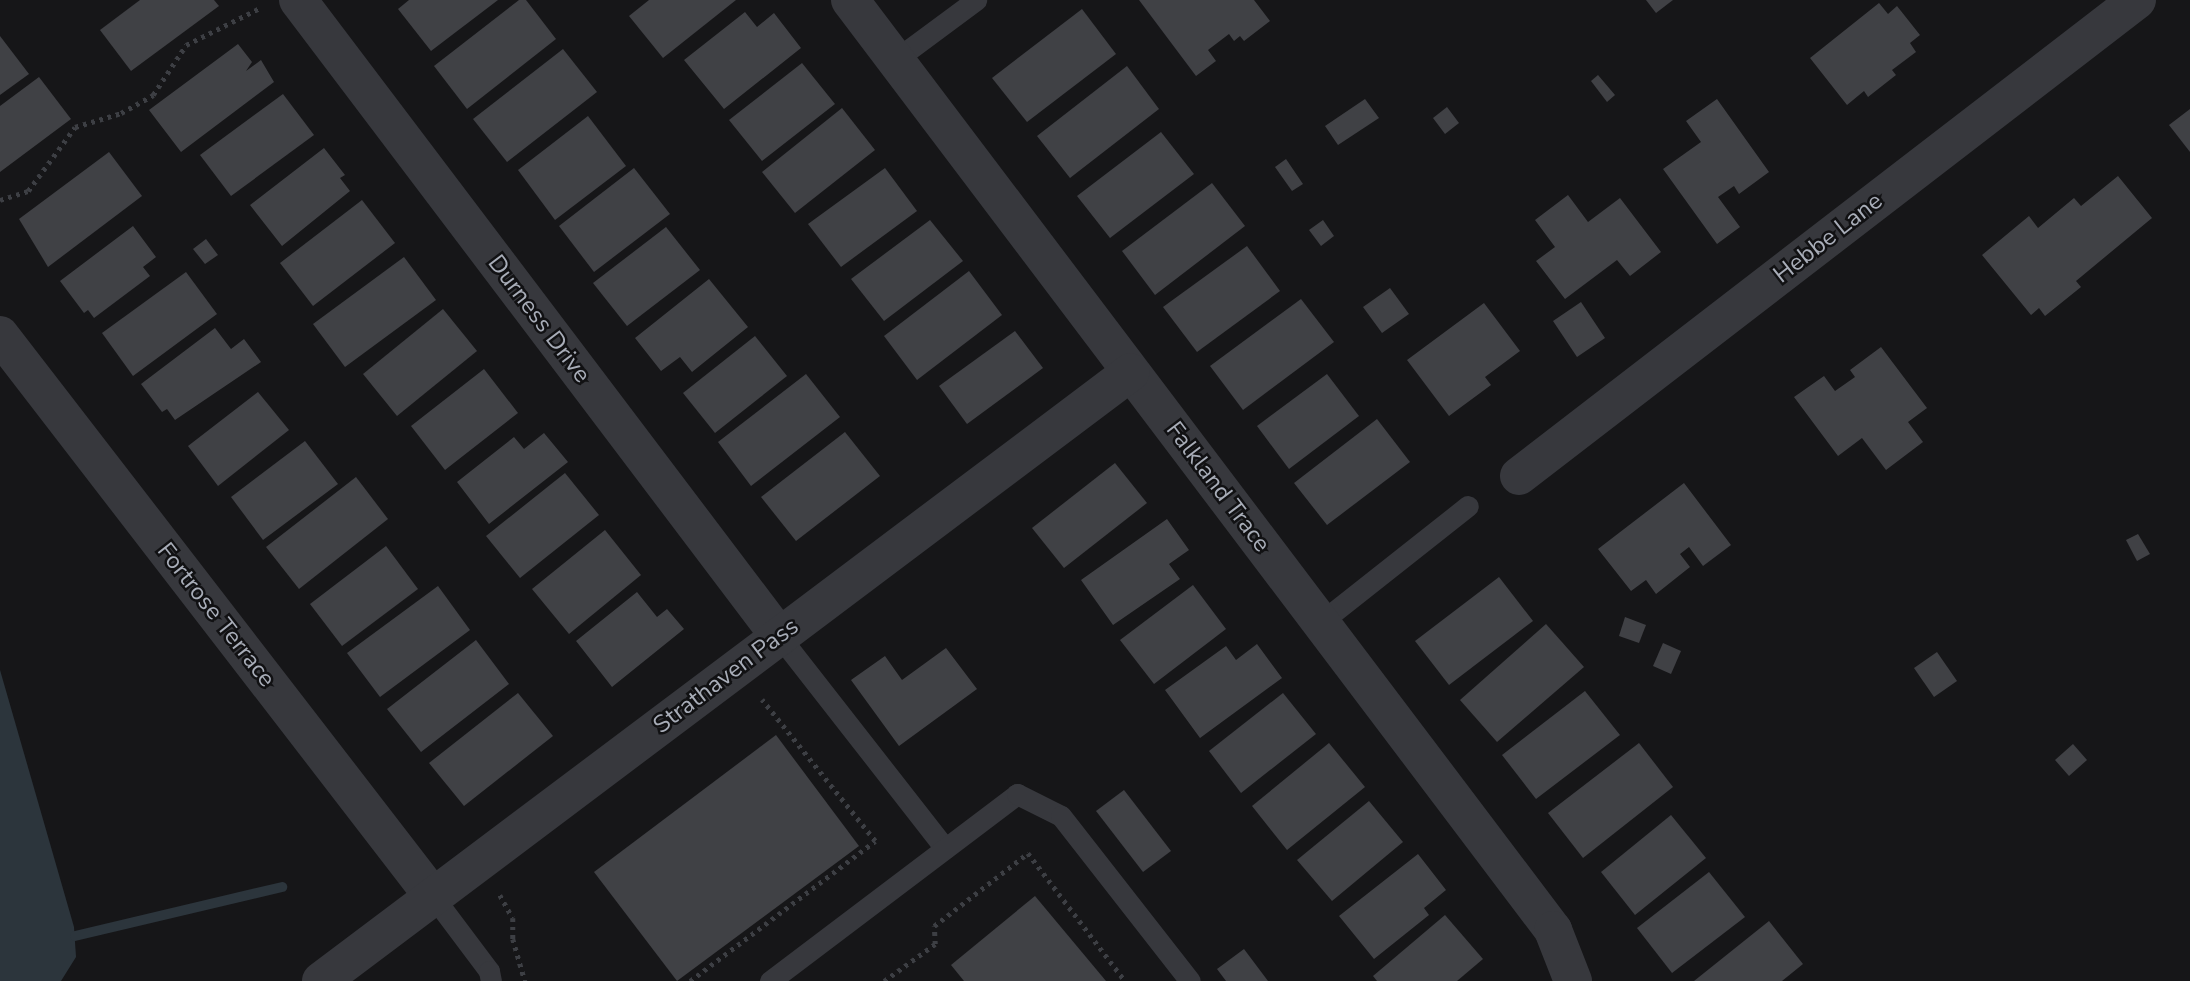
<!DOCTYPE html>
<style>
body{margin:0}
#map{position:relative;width:2190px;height:981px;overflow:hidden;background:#161618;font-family:"Nunito Sans",sans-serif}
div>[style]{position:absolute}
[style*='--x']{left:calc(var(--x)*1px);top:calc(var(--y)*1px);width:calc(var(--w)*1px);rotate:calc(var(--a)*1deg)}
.water>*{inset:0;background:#2c353c}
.stream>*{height:10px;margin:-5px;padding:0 5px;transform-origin:5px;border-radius:5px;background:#2c353c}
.building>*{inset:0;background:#404145}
.path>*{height:4.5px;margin-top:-2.25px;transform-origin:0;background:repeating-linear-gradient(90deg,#3d3f44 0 3.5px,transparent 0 8.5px)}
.service>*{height:21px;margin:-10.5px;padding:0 10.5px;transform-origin:10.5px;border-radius:10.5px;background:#37383d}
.minor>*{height:38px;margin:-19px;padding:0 19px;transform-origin:19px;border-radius:19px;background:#37383d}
span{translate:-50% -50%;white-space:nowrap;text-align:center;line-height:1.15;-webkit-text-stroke:5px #111113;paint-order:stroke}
.street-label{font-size:24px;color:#a8adb8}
</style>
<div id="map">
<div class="water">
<i style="clip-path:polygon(0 670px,74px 927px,76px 957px,61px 981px,0 981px)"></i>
</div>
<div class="stream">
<i style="--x:75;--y:936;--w:213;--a:-13.3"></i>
</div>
<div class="building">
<i style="clip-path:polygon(140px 0,214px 0,219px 6px,131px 71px,100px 30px)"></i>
<i style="clip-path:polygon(409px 0,498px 0,431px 51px,398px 9px)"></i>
<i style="clip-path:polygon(519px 0,526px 0,556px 39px,467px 109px,434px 66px)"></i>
<i style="clip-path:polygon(649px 0,736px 0,663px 58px,629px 16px)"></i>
<i style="clip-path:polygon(1139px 0,1254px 0,1270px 21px,1244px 41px,1240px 36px,1234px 41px,1229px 34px,1208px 50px,1216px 61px,1196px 76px)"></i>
<i style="clip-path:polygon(1646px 0,1673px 0,1656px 13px)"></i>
<i style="clip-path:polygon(1879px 3px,1888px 14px,1897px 6px,1920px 35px,1910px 43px,1916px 52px,1892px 70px,1896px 75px,1868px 97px,1864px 91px,1847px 105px,1810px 58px)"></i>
<i style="clip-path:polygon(1082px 9px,1116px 54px,1027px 122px,992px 78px)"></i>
<i style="clip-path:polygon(745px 12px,757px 27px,774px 13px,801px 48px,724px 109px,684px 60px)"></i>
<i style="clip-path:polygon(0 36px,29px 74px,0 95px)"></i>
<i style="clip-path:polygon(238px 44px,252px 62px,246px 71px,261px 60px,274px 82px,181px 152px,149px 110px)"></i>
<i style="clip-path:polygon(563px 49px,597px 92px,507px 162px,473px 119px)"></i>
<i style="clip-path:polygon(802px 63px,835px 104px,762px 161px,729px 120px)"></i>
<i style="clip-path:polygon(1127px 66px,1159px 109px,1070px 178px,1037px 136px)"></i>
<i style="clip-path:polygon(1598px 75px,1615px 95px,1607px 102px,1591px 81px)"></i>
<i style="clip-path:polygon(39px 77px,71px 119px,0 172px,0 106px)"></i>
<i style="clip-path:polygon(283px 94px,314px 135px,231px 196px,200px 155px)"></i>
<i style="clip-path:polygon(1365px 99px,1379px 118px,1338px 145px,1325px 126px)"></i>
<i style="clip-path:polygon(1717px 99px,1769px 172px,1739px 194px,1734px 186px,1718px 197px,1740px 227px,1717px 244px,1663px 169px,1701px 142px,1686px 121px)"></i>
<i style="clip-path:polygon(1447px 107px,1459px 123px,1445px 134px,1433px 118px)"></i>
<i style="clip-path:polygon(842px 108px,875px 150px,795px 213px,762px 172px)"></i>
<i style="clip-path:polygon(2190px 109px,2190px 152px,2169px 125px)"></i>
<i style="clip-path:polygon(588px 116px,626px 166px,555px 220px,518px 170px)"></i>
<i style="clip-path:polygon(1161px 132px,1194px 174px,1110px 238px,1077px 196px)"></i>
<i style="clip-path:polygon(324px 148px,345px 175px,340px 178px,350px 191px,282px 246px,250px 205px)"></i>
<i style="clip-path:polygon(109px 152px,142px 196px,48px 267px,19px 219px)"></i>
<i style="clip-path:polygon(1286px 159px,1303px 184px,1292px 191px,1275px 167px)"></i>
<i style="clip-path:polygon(634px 168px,670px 214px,594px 272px,559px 226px)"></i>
<i style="clip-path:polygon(885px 168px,917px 211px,841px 267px,808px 224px)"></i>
<i style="clip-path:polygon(2118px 176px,2152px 218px,2076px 281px,2081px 287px,2045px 316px,2039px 308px,2031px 315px,1982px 255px,2029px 216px,2038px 228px,2074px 198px,2081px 206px)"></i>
<i style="clip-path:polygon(1212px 183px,1245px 226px,1155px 295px,1122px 251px)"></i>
<i style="clip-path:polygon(1568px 195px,1588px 222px,1620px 198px,1661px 252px,1630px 276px,1617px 260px,1565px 299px,1536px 261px,1555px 247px,1535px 220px)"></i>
<i style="clip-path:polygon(362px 200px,395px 243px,313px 306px,280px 263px)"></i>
<i style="clip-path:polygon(930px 220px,963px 261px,884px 321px,851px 279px)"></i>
<i style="clip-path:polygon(1323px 220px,1334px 236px,1321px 246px,1309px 230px)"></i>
<i style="clip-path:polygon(133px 226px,156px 257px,143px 267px,150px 276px,94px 318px,88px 310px,84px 313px,60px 281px)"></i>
<i style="clip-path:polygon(666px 227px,700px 270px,627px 326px,593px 283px)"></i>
<i style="clip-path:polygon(206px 239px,218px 255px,205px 264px,193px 249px)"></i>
<i style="clip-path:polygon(1247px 246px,1280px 291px,1197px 352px,1163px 307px)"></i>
<i style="clip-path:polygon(404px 257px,436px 300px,345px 367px,313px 324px)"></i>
<i style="clip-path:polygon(969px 271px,1002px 315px,917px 380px,884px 336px)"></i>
<i style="clip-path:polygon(186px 272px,217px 314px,133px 376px,102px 333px)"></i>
<i style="clip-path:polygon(709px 279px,748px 327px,692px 372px,680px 357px,661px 371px,635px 338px)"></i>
<i style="clip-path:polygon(1390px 288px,1409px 314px,1382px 333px,1363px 307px)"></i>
<i style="clip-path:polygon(1301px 299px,1334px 342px,1243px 410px,1210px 366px)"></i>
<i style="clip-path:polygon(1581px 302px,1605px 338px,1577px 357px,1553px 321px)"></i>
<i style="clip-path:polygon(1484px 303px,1520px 351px,1485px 377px,1491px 385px,1449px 416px,1407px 360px)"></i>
<i style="clip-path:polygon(443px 309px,477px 351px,397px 416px,363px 374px)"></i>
<i style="clip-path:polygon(215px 328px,231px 349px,244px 339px,261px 362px,175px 420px,167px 409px,162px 412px,141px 384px)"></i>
<i style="clip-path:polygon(1015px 331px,1043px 368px,967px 424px,939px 386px)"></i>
<i style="clip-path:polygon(755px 336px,787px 376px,715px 433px,683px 393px)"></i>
<i style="clip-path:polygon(1881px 347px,1927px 408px,1908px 422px,1923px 442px,1886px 470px,1862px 438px,1838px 456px,1794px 397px,1824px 376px,1835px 391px,1855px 377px,1850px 370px)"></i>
<i style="clip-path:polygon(484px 369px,518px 413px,445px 470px,411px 426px)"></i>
<i style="clip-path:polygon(806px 374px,840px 417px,751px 486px,718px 442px)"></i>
<i style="clip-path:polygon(1327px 374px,1359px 416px,1289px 469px,1257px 426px)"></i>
<i style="clip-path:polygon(258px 392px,289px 430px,218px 486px,188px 446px)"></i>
<i style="clip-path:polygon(1377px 419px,1410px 462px,1327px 525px,1294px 483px)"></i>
<i style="clip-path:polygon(845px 432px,880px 476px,796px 541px,761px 497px)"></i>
<i style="clip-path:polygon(544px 433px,568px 462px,489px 524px,457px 482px,514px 437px,524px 449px)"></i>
<i style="clip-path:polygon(305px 441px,338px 484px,263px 540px,231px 497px)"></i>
<i style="clip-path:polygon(1115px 463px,1147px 503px,1064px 568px,1032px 528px)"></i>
<i style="clip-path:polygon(565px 473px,599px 515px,520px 578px,486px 536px)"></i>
<i style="clip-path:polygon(356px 477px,388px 519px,299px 589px,266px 547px)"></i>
<i style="clip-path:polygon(1684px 483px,1731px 545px,1703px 566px,1689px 547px,1680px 554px,1690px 567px,1656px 594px,1646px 580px,1631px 591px,1598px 549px)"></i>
<i style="clip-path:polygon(1167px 519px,1189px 550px,1169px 564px,1180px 579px,1113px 625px,1081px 580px)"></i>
<i style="clip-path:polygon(605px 530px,641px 575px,569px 634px,532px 589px)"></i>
<i style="clip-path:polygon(2138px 534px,2150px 554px,2137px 561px,2126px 540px)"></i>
<i style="clip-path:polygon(386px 546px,418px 589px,342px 646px,310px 604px)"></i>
<i style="clip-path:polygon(1499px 577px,1533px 621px,1449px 685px,1415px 641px)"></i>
<i style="clip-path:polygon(1193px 585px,1226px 629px,1154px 684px,1120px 640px)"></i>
<i style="clip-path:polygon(438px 586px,470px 630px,380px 697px,347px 653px)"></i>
<i style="clip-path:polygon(637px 592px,657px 617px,667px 609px,684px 629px,612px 687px,576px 641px)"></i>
<i style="clip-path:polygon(1625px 617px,1646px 625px,1639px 643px,1619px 636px)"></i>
<i style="clip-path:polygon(1546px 624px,1584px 667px,1497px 742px,1460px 700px)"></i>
<i style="clip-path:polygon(476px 640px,509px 684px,421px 752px,387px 709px)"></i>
<i style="clip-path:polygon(1663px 643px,1681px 651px,1671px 674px,1653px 666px)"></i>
<i style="clip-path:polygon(1257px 644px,1282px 678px,1200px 738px,1165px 690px,1226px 646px,1236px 660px)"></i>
<i style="clip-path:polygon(946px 648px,977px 689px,899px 746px,851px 680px,885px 656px,902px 680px)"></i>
<i style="clip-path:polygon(1937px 652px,1957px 681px,1934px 697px,1914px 668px)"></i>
<i style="clip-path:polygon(1585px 691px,1620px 735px,1536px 799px,1502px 755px)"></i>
<i style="clip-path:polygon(518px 693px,553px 736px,464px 806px,429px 763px)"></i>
<i style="clip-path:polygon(1283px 693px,1316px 734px,1241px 793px,1209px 751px)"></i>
<i style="clip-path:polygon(776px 735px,859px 846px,677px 981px,594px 872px)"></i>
<i style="clip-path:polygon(1329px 743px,1365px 787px,1287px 850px,1252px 806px)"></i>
<i style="clip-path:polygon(1639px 743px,1673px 787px,1583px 858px,1548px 813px)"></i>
<i style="clip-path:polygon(2073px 744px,2087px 760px,2069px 776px,2055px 760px)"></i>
<i style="clip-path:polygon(1124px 790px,1171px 851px,1143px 872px,1096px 811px)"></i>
<i style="clip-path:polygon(1369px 801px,1403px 842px,1332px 901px,1297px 860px)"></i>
<i style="clip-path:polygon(1671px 815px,1706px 858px,1635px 915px,1601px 872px)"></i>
<i style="clip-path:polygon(1418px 854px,1446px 890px,1424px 908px,1429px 915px,1374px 959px,1339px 916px)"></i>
<i style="clip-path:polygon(1709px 872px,1745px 917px,1672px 973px,1637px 928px)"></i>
<i style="clip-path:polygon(1035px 896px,1106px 981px,964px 981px,951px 965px)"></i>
<i style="clip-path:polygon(1445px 915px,1483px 959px,1457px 981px,1377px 981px,1373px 976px)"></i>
<i style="clip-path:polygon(1769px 921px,1803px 964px,1782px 981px,1694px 981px)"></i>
<i style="clip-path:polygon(1244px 949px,1268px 981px,1226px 981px,1217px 969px)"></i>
</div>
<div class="path">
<i style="--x:0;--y:200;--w:29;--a:-18"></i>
<i style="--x:28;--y:191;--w:79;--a:-53.7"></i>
<i style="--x:75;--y:127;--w:48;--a:-16.9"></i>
<i style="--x:121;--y:113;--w:37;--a:-29"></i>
<i style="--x:153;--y:95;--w:60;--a:-56.6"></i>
<i style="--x:186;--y:45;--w:83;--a:-26.6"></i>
<i style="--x:500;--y:895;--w:26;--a:61"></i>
<i style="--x:513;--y:918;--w:21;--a:90"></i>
<i style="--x:513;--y:939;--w:44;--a:74.1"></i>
<i style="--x:690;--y:981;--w:232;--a:-37.1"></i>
<i style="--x:875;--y:841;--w:181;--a:-128.7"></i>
<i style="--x:884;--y:981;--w:63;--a:-36"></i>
<i style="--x:935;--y:944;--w:18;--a:-93"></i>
<i style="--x:934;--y:926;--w:119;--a:-37.8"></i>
<i style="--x:1028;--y:853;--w:161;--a:52.8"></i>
</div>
<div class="service">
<i style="--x:895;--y:60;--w:101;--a:-36.5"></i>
<i style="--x:1321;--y:622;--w:187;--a:-38.3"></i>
<i style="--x:780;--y:637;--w:268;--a:52"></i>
<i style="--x:432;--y:895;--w:95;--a:53.1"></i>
<i style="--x:489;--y:971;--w:10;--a:79"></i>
<i style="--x:770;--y:981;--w:310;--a:-37.1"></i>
<i style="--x:1017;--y:794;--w:49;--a:26.6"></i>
<i style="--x:1061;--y:816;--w:209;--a:52"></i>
</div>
<div class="minor">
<i style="--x:298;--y:0;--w:799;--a:52.89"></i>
<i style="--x:850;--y:0;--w:1166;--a:52.91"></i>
<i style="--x:1553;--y:930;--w:55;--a:68.6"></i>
<i style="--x:0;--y:335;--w:707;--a:52.35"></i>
<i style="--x:1519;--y:476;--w:780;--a:-37.6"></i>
<i style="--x:321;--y:981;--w:1013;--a:-36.94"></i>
</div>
<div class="street-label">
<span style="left:1828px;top:238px;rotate:-38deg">Hebbe Lane</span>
<span style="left:539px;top:319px;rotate:53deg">Durness Drive</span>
<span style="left:1218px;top:487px;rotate:53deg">Falkland Trace</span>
<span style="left:216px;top:615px;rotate:52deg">Fortrose Terrace</span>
<span style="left:726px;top:676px;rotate:-37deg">Strathaven Pass</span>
</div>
</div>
